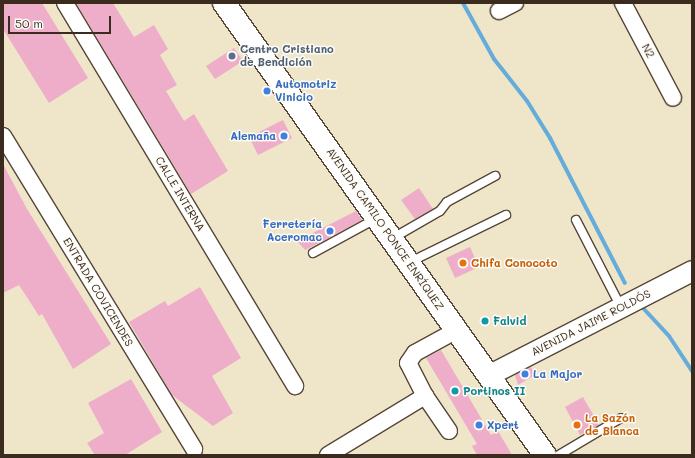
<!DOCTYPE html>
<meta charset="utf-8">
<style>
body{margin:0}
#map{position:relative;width:695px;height:458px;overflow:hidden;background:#efe5c8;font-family:Mali,sans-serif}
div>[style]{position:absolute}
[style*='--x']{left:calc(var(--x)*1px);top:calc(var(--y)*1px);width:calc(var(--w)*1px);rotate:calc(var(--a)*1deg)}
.stream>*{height:4px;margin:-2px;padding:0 2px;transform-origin:2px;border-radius:2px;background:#65acdb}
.building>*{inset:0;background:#eeaeca}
.roads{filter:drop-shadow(1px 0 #564638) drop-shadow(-1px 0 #564638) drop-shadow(0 1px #564638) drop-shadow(0 -1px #564638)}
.service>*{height:8px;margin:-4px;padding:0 4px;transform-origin:4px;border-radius:4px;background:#fff}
.minor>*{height:16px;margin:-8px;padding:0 8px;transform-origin:8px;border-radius:8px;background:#fff}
.tertiary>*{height:20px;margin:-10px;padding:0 10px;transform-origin:10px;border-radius:10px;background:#fff}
.secondary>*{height:22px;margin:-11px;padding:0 11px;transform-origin:11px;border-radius:11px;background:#fff}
.dots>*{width:11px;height:11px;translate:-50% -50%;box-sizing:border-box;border:2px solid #fdfcf7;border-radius:50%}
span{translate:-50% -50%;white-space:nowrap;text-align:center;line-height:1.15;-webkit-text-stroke:3px #fdfcf7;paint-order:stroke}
.service-label{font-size:11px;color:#4e5e75;font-weight:700}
.left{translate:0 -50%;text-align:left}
.street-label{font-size:11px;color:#3b2a1e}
.shop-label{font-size:11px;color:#366cbe;font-weight:700}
.right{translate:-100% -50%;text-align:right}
.food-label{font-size:11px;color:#c56008;font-weight:700}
.culture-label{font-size:11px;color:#0d838f;font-weight:700}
.frame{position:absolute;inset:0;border:4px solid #3b2a1e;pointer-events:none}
.scale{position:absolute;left:8px;top:16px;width:103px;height:18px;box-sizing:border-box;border:2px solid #3b2a1e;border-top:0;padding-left:5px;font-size:12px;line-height:14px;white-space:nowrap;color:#3b2a1e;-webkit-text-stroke:3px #fdfcf7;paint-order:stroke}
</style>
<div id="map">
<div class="stream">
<i style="--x:463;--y:3;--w:64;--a:61"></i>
<i style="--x:494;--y:59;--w:53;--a:51.8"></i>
<i style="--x:527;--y:101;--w:44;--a:58.1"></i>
<i style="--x:550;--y:138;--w:163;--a:62.7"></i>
<i style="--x:643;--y:308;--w:38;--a:47"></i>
<i style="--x:669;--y:336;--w:42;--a:56.7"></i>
</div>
<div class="building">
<i style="clip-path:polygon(3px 3px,42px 3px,88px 78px,49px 103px,3px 29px)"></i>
<i style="clip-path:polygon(76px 3px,113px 3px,134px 37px,154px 25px,168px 49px,160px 55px,177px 85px,166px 91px,184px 121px,194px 114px,228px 171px,191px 194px)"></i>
<i style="clip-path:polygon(234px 48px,243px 61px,215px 79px,206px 66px)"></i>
<i style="clip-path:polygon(283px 120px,292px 138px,258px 155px,249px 137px)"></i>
<i style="clip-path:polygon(3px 164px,27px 209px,111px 344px,73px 369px,42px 314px,39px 316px,19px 285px,3px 293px)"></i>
<i style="clip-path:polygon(419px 188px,433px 209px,415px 219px,401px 200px)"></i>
<i style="clip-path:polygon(356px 211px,362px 220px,325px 240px,305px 250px,297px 241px)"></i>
<i style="clip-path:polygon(470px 247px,479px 267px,455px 278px,446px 258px)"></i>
<i style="clip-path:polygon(200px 287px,241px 358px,212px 376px,233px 413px,213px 426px,172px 395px,129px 322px,165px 301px,168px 306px)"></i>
<i style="clip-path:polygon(441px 350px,491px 435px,498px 431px,512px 455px,477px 455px,472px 446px,477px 444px,426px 358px)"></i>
<i style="clip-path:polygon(531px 367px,535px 375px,518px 385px,515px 375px)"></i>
<i style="clip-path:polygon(131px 379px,162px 432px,125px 455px,95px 455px,87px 443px,104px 433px,88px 403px)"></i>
<i style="clip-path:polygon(583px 397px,599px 425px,580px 435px,565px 407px)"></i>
</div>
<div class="roads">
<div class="service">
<i style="--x:576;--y:220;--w:98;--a:62.7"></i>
<i style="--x:393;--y:238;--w:54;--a:-29.9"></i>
<i style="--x:440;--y:211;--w:11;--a:-52"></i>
<i style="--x:447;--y:202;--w:55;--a:-28.4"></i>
<i style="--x:313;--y:253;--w:71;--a:-28.7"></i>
<i style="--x:410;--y:262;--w:107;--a:-26.1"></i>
<i style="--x:559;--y:455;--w:72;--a:-30.8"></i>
</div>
<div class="minor">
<i style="--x:65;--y:3;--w:447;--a:59"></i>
<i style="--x:623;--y:3;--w:107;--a:62.2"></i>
<i style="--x:499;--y:11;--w:18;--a:-27"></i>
<i style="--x:3;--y:136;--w:367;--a:58.6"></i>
<i style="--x:449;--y:431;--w:42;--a:-124.4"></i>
<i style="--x:425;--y:396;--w:37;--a:-117"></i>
<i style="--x:408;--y:363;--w:12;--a:-55"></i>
<i style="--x:415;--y:353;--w:48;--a:-28.7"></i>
<i style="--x:328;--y:455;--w:114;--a:-31.3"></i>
</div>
<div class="tertiary">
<i style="--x:490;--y:375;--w:227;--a:-27.2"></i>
</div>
<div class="secondary">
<i style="--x:224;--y:3;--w:554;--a:54.62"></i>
</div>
</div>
<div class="dots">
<i style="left:232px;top:56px;background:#5c6f8a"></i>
<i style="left:267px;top:91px;background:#3f7fe0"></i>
<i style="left:284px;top:136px;background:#3f7fe0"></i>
<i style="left:330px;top:231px;background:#3f7fe0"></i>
<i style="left:463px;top:263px;background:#e8710a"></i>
<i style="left:485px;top:321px;background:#0f9aa8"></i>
<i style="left:525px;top:374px;background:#3f7fe0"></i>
<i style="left:455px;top:391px;background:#0f9aa8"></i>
<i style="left:479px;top:425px;background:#3f7fe0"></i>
<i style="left:577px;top:425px;background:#e8710a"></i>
</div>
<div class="service-label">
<span class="left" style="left:240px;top:56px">Centro Cristiano<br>de Bendición</span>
</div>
<div class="street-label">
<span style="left:648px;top:51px;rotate:62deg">N2</span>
<span style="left:180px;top:194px;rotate:59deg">CALLE INTERNA</span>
<span style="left:385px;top:229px;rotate:55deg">AVENIDA CAMILO PONCE ENRÍQUEZ</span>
<span style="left:98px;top:292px;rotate:59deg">ENTRADA COVICENDES</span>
<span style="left:591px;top:323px;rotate:-27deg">AVENIDA JAIME ROLDÓS</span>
</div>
<div class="shop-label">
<span class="left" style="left:275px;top:91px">Automotriz<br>Vinicio</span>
<span class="right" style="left:276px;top:136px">Alemaña</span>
<span class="right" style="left:322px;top:231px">Ferretería<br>Aceromac</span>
<span class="left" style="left:533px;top:374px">La Major</span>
<span class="left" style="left:487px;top:425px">Xpert</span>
</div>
<div class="food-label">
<span class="left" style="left:471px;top:263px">Chifa Conocoto</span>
<span class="left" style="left:585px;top:425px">La Sazón<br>de Blanca</span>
</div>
<div class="culture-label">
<span class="left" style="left:493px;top:321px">Falvid</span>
<span class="left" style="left:463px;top:391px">Portinos II</span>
</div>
<div class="frame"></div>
<div class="scale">50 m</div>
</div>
